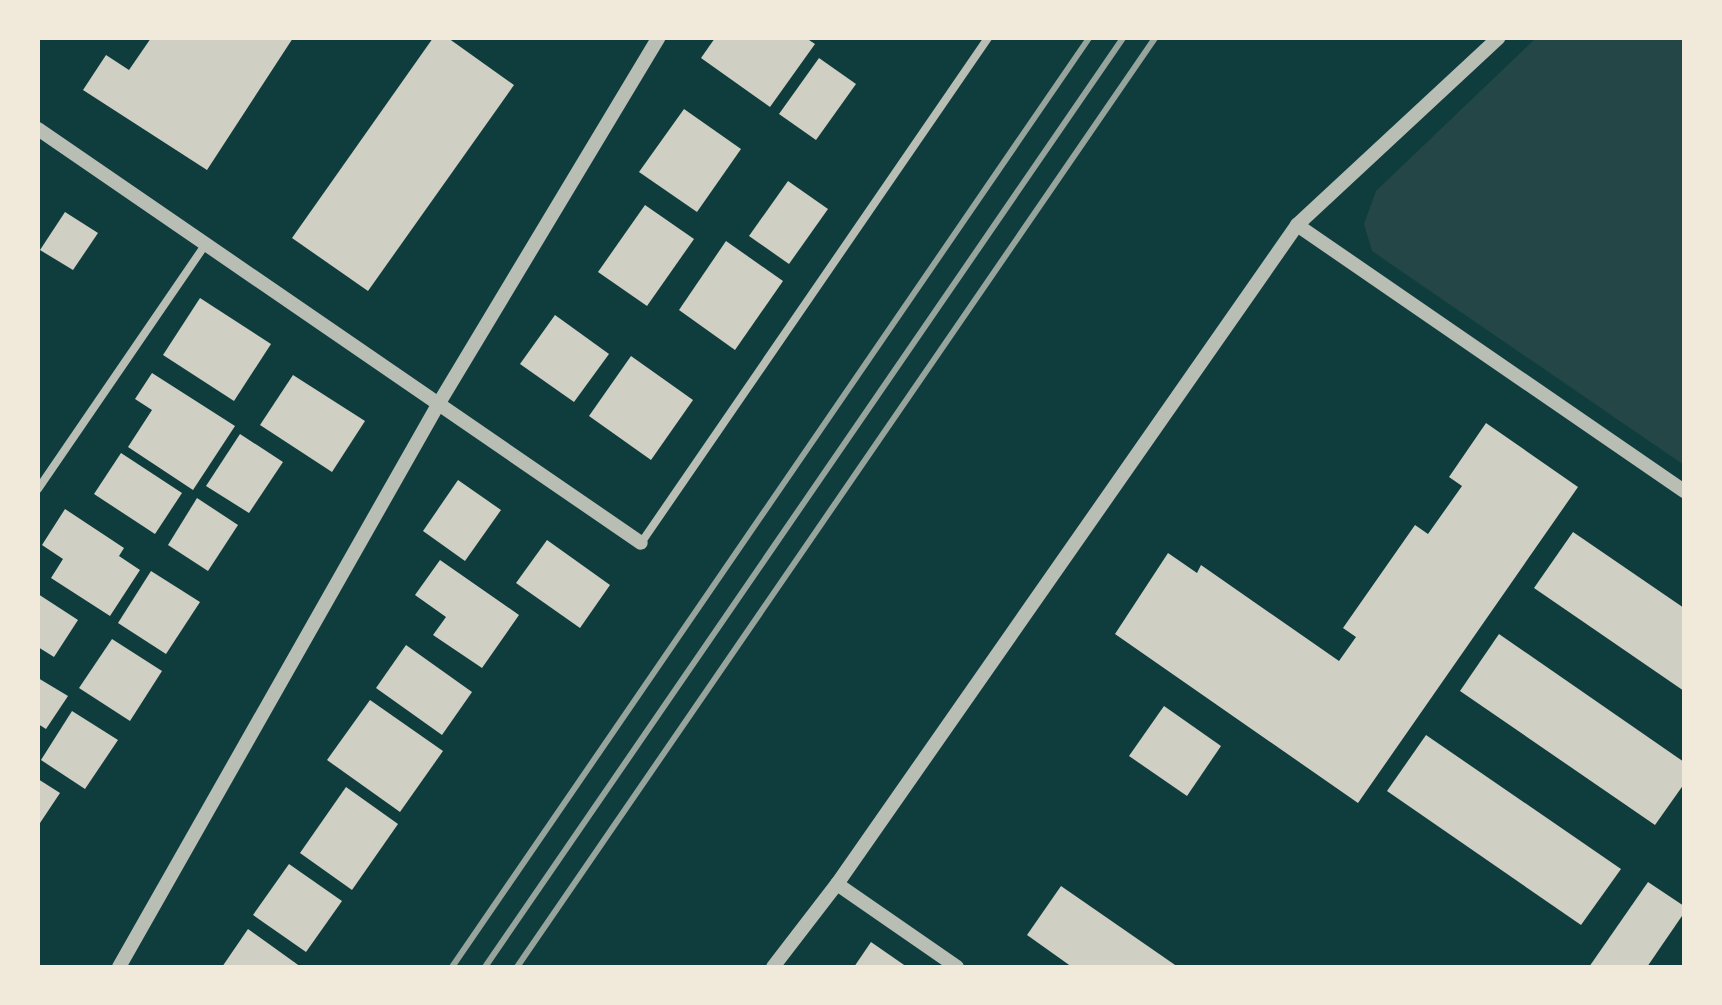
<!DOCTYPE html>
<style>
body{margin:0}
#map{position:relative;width:1722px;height:1005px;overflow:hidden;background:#0f3d3e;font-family:Lora,serif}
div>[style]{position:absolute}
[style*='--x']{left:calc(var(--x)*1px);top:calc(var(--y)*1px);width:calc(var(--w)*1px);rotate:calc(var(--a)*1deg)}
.green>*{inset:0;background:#244646}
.building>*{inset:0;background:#cfcfc3}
.minor>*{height:8px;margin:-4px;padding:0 4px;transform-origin:4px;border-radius:4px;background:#b8beb3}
.tertiary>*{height:14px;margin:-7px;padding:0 7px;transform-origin:7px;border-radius:7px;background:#b8beb3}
.rail>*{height:6px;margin:-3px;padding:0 3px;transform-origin:3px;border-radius:3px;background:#97a49c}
span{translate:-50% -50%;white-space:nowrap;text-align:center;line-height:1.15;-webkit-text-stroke:8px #f1e9da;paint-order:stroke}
.frame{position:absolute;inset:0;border:40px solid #f1e9da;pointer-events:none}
</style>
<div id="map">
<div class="green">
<i style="clip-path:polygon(1536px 38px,1684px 38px,1684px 465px,1372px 251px,1364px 224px,1376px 191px)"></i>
</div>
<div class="building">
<i style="clip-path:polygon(151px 38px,293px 38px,207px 170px,83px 90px,106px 55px,129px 70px)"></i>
<i style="clip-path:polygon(433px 38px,448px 38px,514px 85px,368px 291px,292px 238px)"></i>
<i style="clip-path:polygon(715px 38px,806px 38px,815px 44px,770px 107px,701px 58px)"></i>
<i style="clip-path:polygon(819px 58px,856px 84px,816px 140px,779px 114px)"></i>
<i style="clip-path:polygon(684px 109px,741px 149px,697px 212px,639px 172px)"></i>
<i style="clip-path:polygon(788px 181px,828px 209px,789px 264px,749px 236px)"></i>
<i style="clip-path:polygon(645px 205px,694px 239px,647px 306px,598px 272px)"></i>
<i style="clip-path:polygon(65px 212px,98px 233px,73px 270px,40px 250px)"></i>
<i style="clip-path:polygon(726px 241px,783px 281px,735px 350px,679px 310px)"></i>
<i style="clip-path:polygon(200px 298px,271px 344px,234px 401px,163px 355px)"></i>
<i style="clip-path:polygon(555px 315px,609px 354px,574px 402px,520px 364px)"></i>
<i style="clip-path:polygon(631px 356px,693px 400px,651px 460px,589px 416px)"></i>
<i style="clip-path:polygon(152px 373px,235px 426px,193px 490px,128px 447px,152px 410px,135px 399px)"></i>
<i style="clip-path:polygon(293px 375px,365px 421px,332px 472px,260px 425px)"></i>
<i style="clip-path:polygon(1486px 423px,1578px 487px,1358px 803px,1115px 634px,1168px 553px,1197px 573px,1201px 565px,1339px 661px,1356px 637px,1343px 628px,1415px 525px,1428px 534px,1462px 486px,1449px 477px)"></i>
<i style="clip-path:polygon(240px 434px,283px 462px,249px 513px,206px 486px)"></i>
<i style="clip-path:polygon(121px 453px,182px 493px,155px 534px,94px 494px)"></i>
<i style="clip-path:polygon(458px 480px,501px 510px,465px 561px,423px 531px)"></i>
<i style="clip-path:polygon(197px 498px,238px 525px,208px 571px,168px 545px)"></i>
<i style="clip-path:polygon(65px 509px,124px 548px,119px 556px,140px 570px,110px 616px,51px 578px,63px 559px,42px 545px)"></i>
<i style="clip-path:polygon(1573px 532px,1684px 608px,1684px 691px,1534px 588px)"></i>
<i style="clip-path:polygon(547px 540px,610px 585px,580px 628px,516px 583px)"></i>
<i style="clip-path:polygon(440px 560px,519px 615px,482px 668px,433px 635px,446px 617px,415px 595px)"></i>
<i style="clip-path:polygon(151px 571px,200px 602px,166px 654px,118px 623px)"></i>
<i style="clip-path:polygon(38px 594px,78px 620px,54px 657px,38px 647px)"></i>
<i style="clip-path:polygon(1499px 634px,1684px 762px,1684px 784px,1655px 825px,1460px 691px)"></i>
<i style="clip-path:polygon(112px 639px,162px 671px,130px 721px,79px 688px)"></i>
<i style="clip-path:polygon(406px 645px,472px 692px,442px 735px,376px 688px)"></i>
<i style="clip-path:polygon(38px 678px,68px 696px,46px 729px,38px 724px)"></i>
<i style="clip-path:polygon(370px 700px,443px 751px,400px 812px,327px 760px)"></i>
<i style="clip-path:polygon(1164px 706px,1221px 746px,1187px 796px,1129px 756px)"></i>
<i style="clip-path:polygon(72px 711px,118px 740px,85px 789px,41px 760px)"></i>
<i style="clip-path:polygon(1426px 735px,1621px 869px,1581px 925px,1387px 791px)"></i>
<i style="clip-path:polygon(38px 779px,60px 793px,38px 826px)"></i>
<i style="clip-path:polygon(346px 787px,398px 824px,352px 890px,300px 853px)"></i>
<i style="clip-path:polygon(289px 864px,342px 901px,306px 952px,253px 915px)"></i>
<i style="clip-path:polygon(1648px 882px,1684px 906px,1684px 913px,1647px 967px,1589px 967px)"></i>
<i style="clip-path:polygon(1061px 886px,1178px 967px,1072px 967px,1027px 935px)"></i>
<i style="clip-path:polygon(248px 929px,301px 967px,222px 967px)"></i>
<i style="clip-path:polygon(871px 942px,907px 967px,854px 967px)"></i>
</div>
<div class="minor">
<i style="--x:38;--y:489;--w:296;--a:-55.6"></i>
<i style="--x:641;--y:543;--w:613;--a:-55.51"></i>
</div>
<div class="tertiary">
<i style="--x:38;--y:129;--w:731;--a:34.47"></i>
<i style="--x:1297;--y:225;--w:470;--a:34.5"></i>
<i style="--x:837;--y:884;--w:146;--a:34.7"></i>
<i style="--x:119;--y:967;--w:648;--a:-60.43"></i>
<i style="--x:439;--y:403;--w:426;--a:-59"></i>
<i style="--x:773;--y:967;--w:105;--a:-52.4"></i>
<i style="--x:837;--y:884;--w:804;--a:-55.08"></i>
<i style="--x:1297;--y:225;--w:275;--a:-42.9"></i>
</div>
<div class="rail">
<i style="--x:452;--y:967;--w:1126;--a:-55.56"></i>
<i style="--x:485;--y:967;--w:1127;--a:-55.52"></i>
<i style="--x:517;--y:967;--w:1127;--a:-55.52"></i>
</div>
<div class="frame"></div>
</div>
